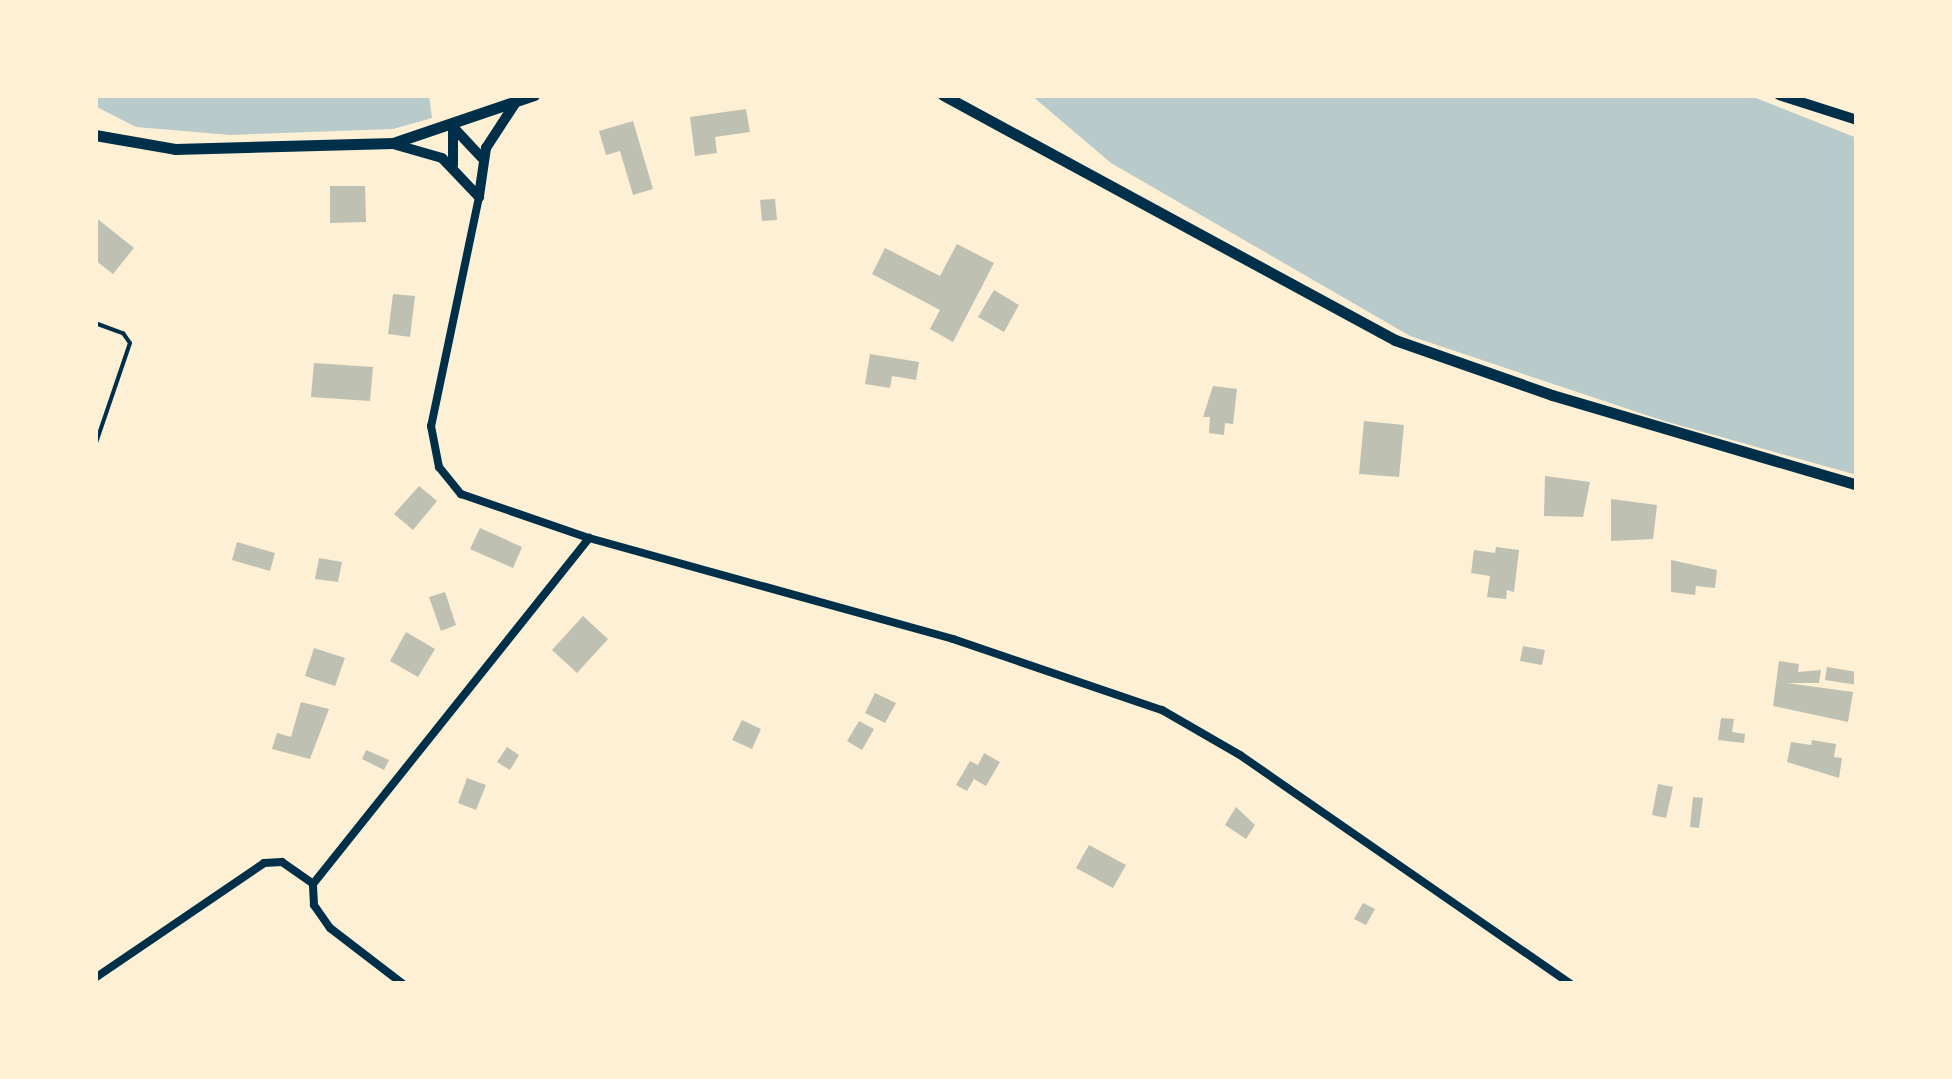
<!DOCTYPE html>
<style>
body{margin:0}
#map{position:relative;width:1952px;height:1079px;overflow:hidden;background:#fdf0d5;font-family:Jost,sans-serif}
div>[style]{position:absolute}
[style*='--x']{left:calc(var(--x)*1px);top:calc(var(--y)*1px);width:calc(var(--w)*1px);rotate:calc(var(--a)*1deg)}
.green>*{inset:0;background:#b9caca}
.building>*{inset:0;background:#bec0b2}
.service>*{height:4px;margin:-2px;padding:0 2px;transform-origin:2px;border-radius:2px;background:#003049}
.minor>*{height:8px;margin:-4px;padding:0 4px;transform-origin:4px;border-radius:4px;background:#003049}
.tertiary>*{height:10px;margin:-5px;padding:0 5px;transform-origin:5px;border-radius:5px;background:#003049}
.secondary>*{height:11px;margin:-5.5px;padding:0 5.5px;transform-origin:5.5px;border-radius:5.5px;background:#003049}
span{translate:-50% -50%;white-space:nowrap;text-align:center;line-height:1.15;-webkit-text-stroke:8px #fdf0d5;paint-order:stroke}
.frame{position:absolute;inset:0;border:98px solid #fdf0d5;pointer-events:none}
</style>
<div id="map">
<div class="green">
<i style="clip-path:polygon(95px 95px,429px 95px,432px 118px,393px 129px,230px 135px,136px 127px,95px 106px)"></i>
<i style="clip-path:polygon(1031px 95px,1748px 95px,1857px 138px,1857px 475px,1664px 421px,1410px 336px,1111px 163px)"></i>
</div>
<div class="building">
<i style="clip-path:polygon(746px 109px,750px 132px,715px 137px,717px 153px,695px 156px,690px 117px)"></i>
<i style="clip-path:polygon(633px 121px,653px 189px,633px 195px,620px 151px,606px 155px,599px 131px)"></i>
<i style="clip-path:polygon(330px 186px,365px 186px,366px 222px,330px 223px)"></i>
<i style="clip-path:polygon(775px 199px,777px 220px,762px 221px,760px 200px)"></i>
<i style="clip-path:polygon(95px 217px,134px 248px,113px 274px,95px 260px)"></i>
<i style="clip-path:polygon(957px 244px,994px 263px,953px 342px,930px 329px,940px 310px,872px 274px,885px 248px,940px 276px)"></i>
<i style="clip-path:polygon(994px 290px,1019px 305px,1004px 332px,978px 317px)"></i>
<i style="clip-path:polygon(393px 294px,415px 296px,410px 337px,388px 334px)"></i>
<i style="clip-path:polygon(870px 354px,919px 362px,916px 380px,892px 376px,890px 388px,865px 384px)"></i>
<i style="clip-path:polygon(314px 363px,373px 367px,370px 401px,311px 397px)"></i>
<i style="clip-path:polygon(1213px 386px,1237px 389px,1233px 424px,1225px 423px,1224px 435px,1209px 433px,1210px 417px,1203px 417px)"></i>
<i style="clip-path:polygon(1364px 421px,1404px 425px,1399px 477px,1359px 474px)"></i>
<i style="clip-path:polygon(1545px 476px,1590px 482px,1583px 517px,1544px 516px)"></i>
<i style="clip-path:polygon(419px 486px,437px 501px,413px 530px,394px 514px)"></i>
<i style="clip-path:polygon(1611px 499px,1657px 505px,1653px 539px,1611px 541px)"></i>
<i style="clip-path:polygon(480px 528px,522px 547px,513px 568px,470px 549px)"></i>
<i style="clip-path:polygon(237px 542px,275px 553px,270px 571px,232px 560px)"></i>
<i style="clip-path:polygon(1496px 547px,1519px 550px,1514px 592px,1507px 590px,1506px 599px,1487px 597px,1490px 576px,1471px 573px,1474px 550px,1495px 553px)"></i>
<i style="clip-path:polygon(319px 558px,342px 562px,338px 582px,315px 579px)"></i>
<i style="clip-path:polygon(1671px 560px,1717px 570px,1715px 588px,1696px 586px,1695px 595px,1671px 592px)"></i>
<i style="clip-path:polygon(445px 592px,456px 625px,441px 631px,429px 597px)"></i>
<i style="clip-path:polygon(583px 616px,608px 639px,577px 673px,552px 650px)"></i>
<i style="clip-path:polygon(406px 632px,435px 649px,418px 677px,390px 661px)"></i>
<i style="clip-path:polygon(1523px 646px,1545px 650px,1542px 665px,1520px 661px)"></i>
<i style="clip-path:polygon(314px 648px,345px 658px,335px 686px,305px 676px)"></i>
<i style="clip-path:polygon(1779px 661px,1799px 664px,1798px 672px,1821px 670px,1819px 683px,1787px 683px,1853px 692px,1848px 722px,1773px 706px)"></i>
<i style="clip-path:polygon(1827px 667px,1857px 672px,1857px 685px,1825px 680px)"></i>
<i style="clip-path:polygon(875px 693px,896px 703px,885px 723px,865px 713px)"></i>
<i style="clip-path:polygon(301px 702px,329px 709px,310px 759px,272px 749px,277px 733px,291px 737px)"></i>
<i style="clip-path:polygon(1721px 718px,1734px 719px,1732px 732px,1745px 734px,1744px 743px,1718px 740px)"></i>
<i style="clip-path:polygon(742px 720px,761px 729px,752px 749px,732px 740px)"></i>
<i style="clip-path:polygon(859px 721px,874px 729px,862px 750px,847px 741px)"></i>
<i style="clip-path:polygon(1812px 740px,1836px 744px,1834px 757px,1842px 758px,1839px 778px,1787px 762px,1791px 742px,1811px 745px)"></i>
<i style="clip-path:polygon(507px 747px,519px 755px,510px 770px,497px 762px)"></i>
<i style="clip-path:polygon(366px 750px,389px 760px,384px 770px,362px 759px)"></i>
<i style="clip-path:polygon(984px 753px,1000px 762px,986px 786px,974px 779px,967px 791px,956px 785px,970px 761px,978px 765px)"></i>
<i style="clip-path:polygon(467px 778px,486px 785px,476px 810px,458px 803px)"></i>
<i style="clip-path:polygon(1658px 784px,1673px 787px,1666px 818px,1652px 815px)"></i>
<i style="clip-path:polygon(1693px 797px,1703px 798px,1699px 828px,1690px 827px)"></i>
<i style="clip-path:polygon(1236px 807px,1255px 825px,1246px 839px,1225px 825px)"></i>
<i style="clip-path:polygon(1089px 845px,1126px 865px,1113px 888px,1076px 868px)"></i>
<i style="clip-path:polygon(1363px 903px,1375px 909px,1366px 925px,1354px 919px)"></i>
</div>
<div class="service">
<i style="--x:95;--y:323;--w:30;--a:20"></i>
<i style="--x:123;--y:333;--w:12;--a:55"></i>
<i style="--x:130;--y:343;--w:109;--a:108.8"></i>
</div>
<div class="minor">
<i style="--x:479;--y:197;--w:234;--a:101.8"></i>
<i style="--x:431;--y:426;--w:42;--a:79"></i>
<i style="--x:439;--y:467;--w:35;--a:51"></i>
<i style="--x:461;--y:494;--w:135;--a:19"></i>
<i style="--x:589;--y:538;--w:378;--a:15.5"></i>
<i style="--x:953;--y:639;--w:221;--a:18.8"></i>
<i style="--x:1162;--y:710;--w:90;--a:30"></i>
<i style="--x:1240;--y:755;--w:402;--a:34.7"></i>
<i style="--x:95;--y:978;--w:204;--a:-34.2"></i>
<i style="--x:264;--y:863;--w:18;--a:-3"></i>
<i style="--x:282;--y:862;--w:38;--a:35"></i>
<i style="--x:403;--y:984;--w:92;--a:-142.5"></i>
<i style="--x:330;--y:928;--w:28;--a:-125"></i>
<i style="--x:314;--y:905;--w:21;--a:-93"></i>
<i style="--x:313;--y:884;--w:443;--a:-51.4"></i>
</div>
<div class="tertiary">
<i style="--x:1779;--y:95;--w:82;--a:17.8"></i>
<i style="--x:393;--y:144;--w:51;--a:15.9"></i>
<i style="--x:442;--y:158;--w:54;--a:46.5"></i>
<i style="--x:453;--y:165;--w:38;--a:-90"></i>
<i style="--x:453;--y:127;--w:42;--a:46.9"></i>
<i style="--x:479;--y:196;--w:49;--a:-81.7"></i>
<i style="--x:486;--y:148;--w:55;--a:-56.9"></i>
</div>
<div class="secondary">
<i style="--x:943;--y:95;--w:514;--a:28.46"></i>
<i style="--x:1395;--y:340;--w:166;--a:19.3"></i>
<i style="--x:1552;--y:395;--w:318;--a:16.4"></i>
<i style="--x:95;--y:135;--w:81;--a:9.9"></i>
<i style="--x:175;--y:149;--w:218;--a:-1.6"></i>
<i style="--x:393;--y:143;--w:149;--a:-18.8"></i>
</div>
<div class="frame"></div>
</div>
